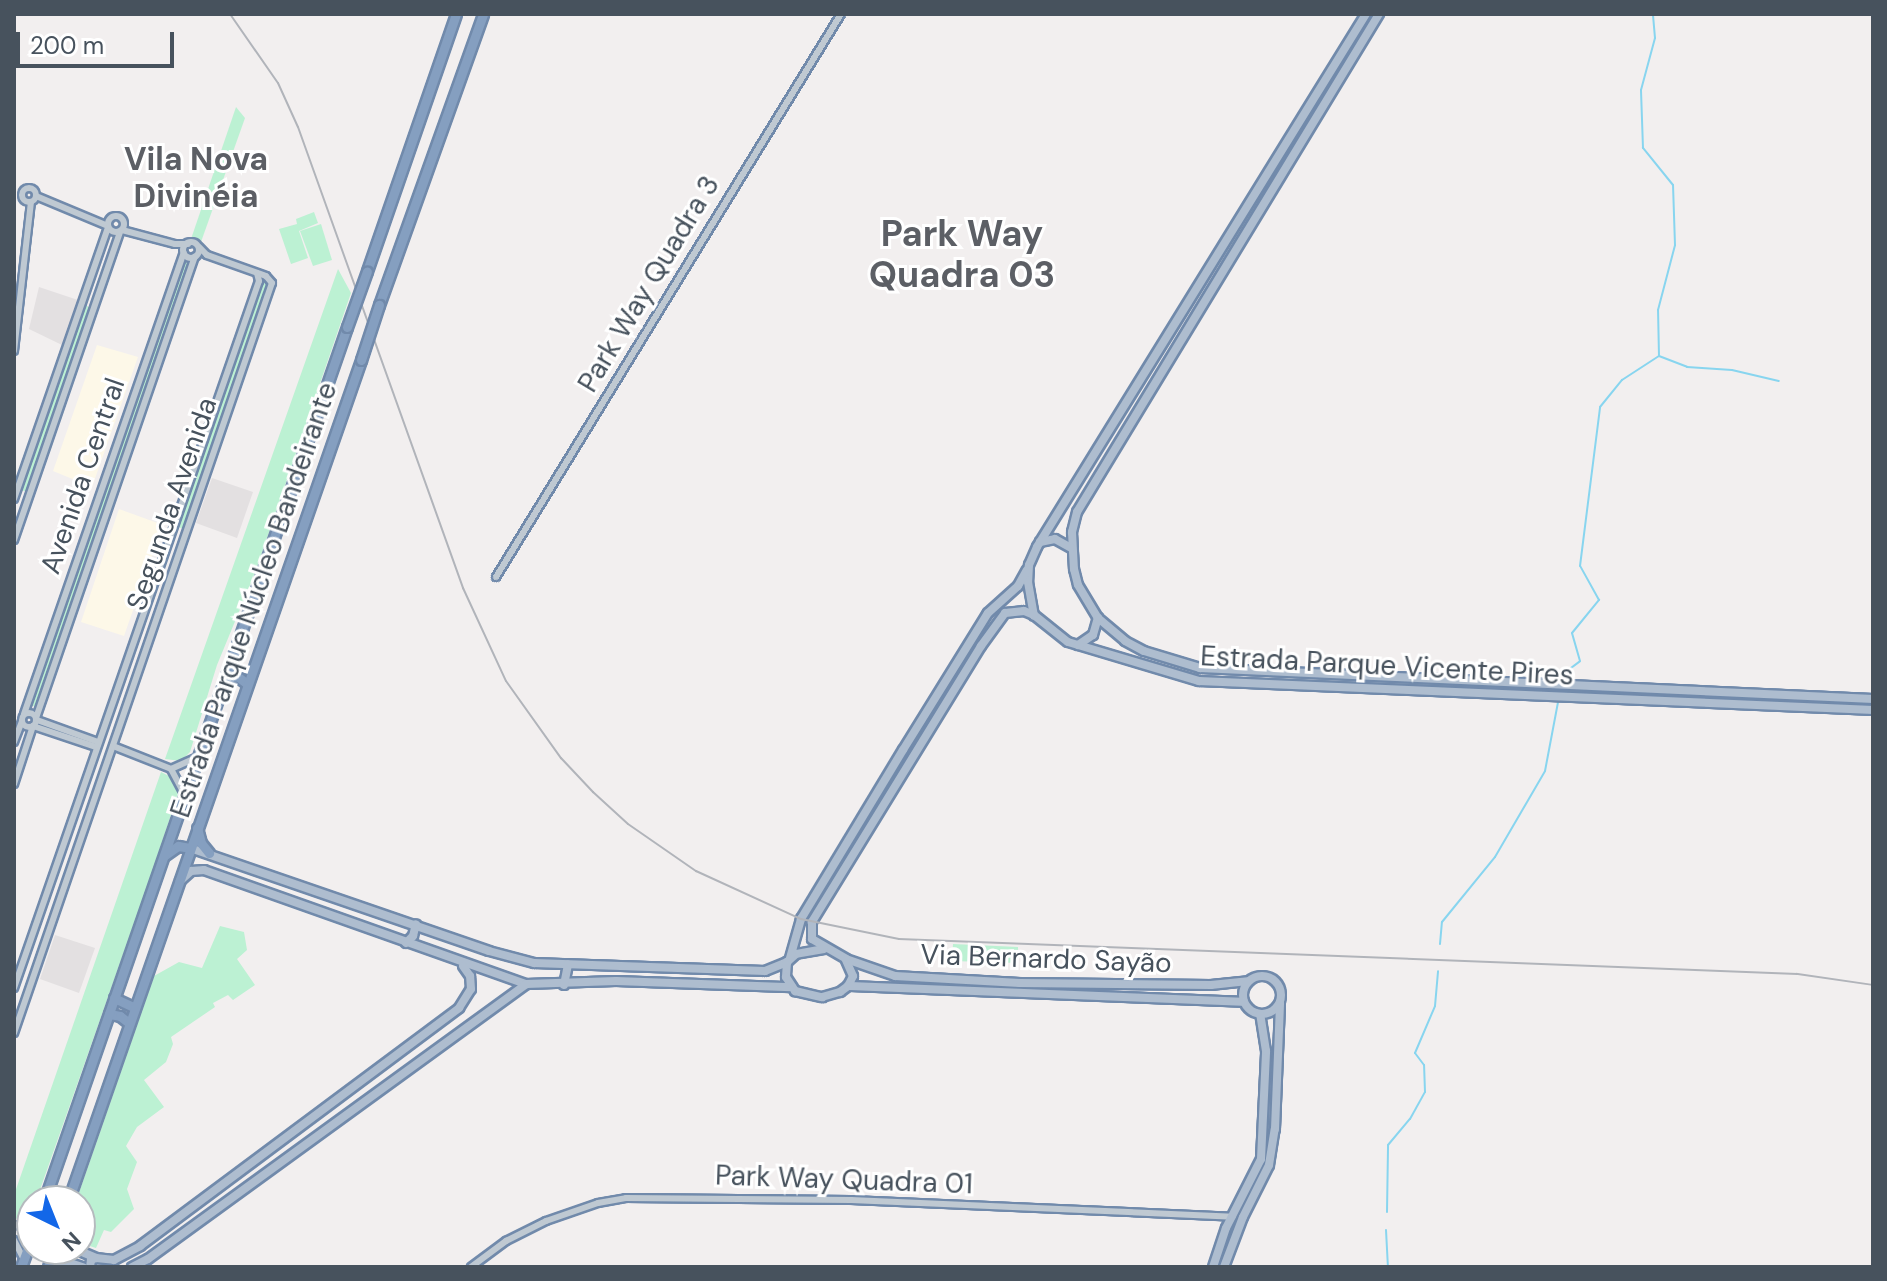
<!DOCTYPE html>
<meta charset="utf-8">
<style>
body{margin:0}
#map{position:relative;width:1887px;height:1281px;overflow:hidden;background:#f2efef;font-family:"DM Sans",sans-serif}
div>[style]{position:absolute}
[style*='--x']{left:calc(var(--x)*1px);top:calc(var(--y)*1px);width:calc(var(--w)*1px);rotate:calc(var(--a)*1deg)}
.commercial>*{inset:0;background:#fdf8e8}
.education>*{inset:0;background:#e3e0e1}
.green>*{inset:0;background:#bcf1d3}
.stream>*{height:2px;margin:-1px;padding:0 1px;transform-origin:1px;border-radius:1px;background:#88d5ef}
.roads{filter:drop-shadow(2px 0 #718aab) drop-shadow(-2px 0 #718aab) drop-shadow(0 2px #718aab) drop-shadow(0 -2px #718aab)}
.minor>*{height:6px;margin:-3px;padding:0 3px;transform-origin:3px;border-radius:3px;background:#bfc9d2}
.minor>.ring{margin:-3px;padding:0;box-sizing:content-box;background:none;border:6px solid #bfc9d2;border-radius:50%}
.major>*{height:8px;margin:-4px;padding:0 4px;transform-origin:4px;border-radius:4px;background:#aebdcf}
.major>.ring{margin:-4px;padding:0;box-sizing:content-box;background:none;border:8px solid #aebdcf;border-radius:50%}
.highway>*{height:9px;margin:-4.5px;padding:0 4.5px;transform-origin:4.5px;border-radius:4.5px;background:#859fc0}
.rail>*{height:2px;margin:-1px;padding:0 1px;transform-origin:1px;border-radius:1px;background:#b1b4ba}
.bridges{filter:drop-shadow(2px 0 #718aab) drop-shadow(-2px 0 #718aab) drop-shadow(0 2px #718aab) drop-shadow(0 -2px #718aab)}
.highway-bridge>*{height:9px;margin:-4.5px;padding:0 4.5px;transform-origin:4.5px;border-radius:4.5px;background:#859fc0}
span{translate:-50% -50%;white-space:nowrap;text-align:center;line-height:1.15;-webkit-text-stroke:6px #fff;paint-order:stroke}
.street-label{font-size:28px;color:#47525d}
.quarter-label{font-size:32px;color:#5c5f65;font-weight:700}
.district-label{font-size:36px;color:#5c5f65;font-weight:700}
.frame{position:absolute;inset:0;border:16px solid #47525d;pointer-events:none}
.north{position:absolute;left:16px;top:1185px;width:80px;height:80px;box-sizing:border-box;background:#fff;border:2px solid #b5babe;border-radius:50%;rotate:137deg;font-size:22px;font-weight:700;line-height:32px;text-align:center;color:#47525d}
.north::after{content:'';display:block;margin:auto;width:28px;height:36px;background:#1367e8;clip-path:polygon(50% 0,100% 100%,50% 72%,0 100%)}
.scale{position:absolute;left:16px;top:32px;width:158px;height:36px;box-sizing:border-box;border:4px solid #47525d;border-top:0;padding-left:10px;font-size:24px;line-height:28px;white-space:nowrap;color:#47525d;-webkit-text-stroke:6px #fff;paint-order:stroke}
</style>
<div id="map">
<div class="commercial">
<i style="clip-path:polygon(97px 345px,138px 357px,92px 487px,53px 471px)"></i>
<i style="clip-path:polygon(119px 509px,163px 525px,124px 636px,81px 622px)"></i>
</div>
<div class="education">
<i style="clip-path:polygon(39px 287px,78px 300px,62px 345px,29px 329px)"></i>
<i style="clip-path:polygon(212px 478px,253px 492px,237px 538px,196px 523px)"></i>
<i style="clip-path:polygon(55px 935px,95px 948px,79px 993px,40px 979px)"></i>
</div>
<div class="green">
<i style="clip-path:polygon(236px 107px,245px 118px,201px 242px,191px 239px)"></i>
<i style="clip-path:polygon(314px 212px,318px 223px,299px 231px,308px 258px,291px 264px,279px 229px,297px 224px,296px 219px)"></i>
<i style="clip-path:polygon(321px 224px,332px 260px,313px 266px,300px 231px)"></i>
<i style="clip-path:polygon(186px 259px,194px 261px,39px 708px,30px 705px)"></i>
<i style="clip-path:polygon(338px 269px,351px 293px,255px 573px,217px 665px,190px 752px,181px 761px,165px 759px)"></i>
<i style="clip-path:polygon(263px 279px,271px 281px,185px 530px,177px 526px)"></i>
<i style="clip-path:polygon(86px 305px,92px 310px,31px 493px,21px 490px)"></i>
<i style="clip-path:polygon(161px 772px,175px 779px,178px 794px,148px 884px,36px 1201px,32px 1201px,32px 1213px,23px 1220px,14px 1218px,14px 1195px)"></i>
<i style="clip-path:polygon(220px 926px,244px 932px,247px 950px,237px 959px,255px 985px,233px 1000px,228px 995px,213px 1003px,215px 1007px,171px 1037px,173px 1044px,166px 1062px,144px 1080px,164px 1107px,137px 1127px,126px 1146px,137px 1162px,127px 1189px,134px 1209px,111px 1232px,104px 1230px,96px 1248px,80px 1243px,80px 1201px,76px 1201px,154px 976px,179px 962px,202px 968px)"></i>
<i style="clip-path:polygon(953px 944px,1018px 947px,1018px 963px,952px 961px)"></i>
</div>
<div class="stream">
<i style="--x:1659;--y:356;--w:30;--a:21"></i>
<i style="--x:1687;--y:367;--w:45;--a:3.8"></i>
<i style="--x:1732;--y:370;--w:48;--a:13.2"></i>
<i style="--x:1563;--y:674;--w:21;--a:-37"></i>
<i style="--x:1580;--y:661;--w:29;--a:-106"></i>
<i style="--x:1572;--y:633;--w:43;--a:-50.7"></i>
<i style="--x:1599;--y:600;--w:39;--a:-119"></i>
<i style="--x:1580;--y:566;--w:160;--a:-82.8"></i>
<i style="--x:1600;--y:407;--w:35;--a:-51"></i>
<i style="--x:1622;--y:380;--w:44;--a:-33"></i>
<i style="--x:1659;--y:356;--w:46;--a:-91.2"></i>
<i style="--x:1658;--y:310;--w:67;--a:-75.3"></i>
<i style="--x:1675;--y:245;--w:60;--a:-91.9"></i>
<i style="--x:1673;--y:185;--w:48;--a:-129"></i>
<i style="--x:1643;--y:148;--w:58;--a:-92"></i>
<i style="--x:1641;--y:90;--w:54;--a:-74.9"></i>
<i style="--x:1655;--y:38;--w:24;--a:-95"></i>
<i style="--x:1440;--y:944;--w:22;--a:-85"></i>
<i style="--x:1442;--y:922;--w:84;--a:-50.8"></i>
<i style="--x:1495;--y:857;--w:99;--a:-59.8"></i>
<i style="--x:1545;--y:771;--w:70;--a:-79.3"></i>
<i style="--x:1387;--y:1212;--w:67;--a:-89.1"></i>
<i style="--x:1388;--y:1145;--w:34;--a:-50"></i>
<i style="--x:1410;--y:1119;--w:31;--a:-61"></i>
<i style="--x:1425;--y:1092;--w:27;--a:-92"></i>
<i style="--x:1424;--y:1065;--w:15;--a:-127"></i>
<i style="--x:1415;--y:1053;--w:51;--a:-66.9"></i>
<i style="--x:1435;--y:1006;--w:35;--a:-85"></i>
<i style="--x:1386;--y:1230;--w:37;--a:87"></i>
</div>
<div class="roads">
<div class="minor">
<i class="ring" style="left:22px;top:188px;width:8px;height:8px"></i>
<i style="--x:36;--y:196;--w:78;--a:22.6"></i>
<i class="ring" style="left:108px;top:216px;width:10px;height:10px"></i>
<i style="--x:122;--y:230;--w:55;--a:14.8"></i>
<i style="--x:175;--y:244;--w:13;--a:0"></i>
<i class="ring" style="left:183px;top:242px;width:10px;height:10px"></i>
<i style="--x:14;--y:351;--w:150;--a:-83.5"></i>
<i style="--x:14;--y:499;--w:287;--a:-70.9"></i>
<i style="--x:14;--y:540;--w:326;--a:-71"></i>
<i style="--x:496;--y:577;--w:660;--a:-58.5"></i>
<i class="ring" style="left:22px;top:713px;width:8px;height:8px"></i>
<i style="--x:24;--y:714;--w:488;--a:-70.9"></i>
<i style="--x:36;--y:718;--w:488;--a:-71"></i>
<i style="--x:37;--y:720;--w:65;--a:19.8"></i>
<i style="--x:33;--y:726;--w:66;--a:18.4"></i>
<i style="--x:14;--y:742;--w:22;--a:-69"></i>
<i style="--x:113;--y:746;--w:62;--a:21.6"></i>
<i style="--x:171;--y:769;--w:30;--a:-24"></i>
<i style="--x:171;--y:769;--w:27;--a:62"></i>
<i style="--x:14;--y:784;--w:61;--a:-71.9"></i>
<i style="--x:14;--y:988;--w:748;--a:-70.89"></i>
<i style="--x:259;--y:281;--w:8;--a:-104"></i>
<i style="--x:14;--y:1033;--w:793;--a:-71.02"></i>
<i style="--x:272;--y:283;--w:9;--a:-131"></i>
<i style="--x:266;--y:276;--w:63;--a:-160.4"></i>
<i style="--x:207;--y:255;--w:11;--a:-135"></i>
<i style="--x:14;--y:1225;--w:10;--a:6"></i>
<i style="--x:24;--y:1226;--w:9;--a:-27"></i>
<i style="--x:14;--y:1240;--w:20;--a:63"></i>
<i style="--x:471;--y:1267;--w:44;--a:-36.6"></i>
<i style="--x:506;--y:1241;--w:45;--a:-26.6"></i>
<i style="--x:546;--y:1221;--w:55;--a:-19.1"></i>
<i style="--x:598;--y:1203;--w:28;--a:-10"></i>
<i style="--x:626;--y:1198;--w:225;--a:0.5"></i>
<i style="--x:851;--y:1200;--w:382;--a:2.5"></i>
</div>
<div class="major">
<i style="--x:1366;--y:14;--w:626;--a:121.69"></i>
<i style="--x:1037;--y:547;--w:20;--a:114"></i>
<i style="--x:1029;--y:565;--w:17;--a:93"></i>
<i style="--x:1028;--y:582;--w:34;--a:80"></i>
<i style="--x:1034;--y:615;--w:43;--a:38.5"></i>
<i style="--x:1068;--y:642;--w:137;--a:16.6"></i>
<i style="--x:1199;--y:681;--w:675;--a:2.46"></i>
<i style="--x:1379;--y:14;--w:582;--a:121.23"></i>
<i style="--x:1077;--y:512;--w:21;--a:104"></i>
<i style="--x:1072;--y:532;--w:37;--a:87"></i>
<i style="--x:1074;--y:569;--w:16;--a:76"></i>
<i style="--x:1078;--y:585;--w:39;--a:59"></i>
<i style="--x:1098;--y:618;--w:35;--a:40"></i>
<i style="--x:1125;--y:641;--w:21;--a:28"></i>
<i style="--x:1144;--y:651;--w:59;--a:16.9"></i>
<i style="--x:1200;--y:668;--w:674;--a:2.64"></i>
<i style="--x:1040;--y:542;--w:15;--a:-11"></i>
<i style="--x:1055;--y:539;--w:18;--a:29"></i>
<i style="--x:1034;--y:615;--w:11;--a:-158"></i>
<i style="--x:1024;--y:611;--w:19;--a:174"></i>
<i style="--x:1005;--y:613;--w:41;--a:126"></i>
<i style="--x:981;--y:646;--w:324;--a:121.5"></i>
<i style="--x:812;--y:922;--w:17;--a:90"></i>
<i style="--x:812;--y:939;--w:39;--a:30"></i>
<i style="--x:846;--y:959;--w:52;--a:19.1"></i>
<i style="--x:895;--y:976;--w:125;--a:3.2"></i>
<i style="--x:1020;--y:983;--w:191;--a:0.6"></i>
<i style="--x:1211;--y:985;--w:37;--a:-6"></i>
<i style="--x:1078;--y:645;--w:18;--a:-34"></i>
<i style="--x:1093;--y:635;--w:18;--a:-74"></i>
<i style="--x:190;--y:848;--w:316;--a:19"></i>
<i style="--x:489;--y:951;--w:47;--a:14.9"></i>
<i style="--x:534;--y:963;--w:231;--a:2"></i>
<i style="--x:765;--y:971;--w:24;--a:-22"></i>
<i style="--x:180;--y:881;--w:15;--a:-42"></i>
<i style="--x:191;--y:871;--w:13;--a:-4"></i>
<i style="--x:204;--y:870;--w:342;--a:19.5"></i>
<i style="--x:526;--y:984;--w:90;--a:-1.9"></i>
<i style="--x:616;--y:981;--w:176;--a:2"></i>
<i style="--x:406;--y:943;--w:10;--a:-45"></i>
<i style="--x:413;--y:936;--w:12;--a:-76"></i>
<i style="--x:824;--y:949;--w:28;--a:170"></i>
<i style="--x:796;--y:954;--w:12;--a:138"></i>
<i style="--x:787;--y:962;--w:15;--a:94"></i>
<i style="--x:786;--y:977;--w:17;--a:57"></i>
<i style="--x:795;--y:991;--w:28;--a:13"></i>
<i style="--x:822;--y:997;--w:19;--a:-16"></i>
<i style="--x:840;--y:992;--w:10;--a:-37"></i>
<i style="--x:848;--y:986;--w:11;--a:-63"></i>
<i style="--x:853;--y:976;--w:17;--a:-114"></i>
<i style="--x:790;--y:958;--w:41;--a:-74.2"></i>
<i style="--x:801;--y:919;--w:197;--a:-58.9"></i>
<i style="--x:903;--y:750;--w:161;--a:-58.2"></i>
<i style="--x:988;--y:613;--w:40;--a:-42"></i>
<i style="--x:1018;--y:586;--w:18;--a:-61"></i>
<i class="ring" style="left:1243px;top:976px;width:30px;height:30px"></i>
<i style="--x:564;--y:985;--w:21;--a:-79"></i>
<i style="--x:848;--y:986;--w:396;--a:2.3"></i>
<i style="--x:75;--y:1249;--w:23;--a:23"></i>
<i style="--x:96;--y:1258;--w:18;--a:6"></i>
<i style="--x:114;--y:1260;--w:30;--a:-28"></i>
<i style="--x:140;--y:1246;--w:398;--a:-36.7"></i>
<i style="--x:459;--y:1008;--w:22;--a:-58"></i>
<i style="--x:471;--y:989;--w:13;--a:-94"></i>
<i style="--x:470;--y:976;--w:12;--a:-125"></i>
<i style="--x:49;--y:1263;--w:15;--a:-8"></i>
<i style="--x:64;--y:1261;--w:20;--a:18"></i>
<i style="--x:90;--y:1267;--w:7;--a:-82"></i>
<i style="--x:91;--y:1260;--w:5;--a:-22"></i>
<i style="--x:132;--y:1267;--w:18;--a:-27"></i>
<i style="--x:148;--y:1259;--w:467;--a:-36"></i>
<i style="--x:1213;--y:1267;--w:41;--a:-71.6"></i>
<i style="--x:1226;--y:1228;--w:77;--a:-63.1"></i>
<i style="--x:1261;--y:1159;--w:108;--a:-87.3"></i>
<i style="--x:1266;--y:1051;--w:37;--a:-99"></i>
<i style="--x:1224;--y:1267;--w:53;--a:-69.2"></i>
<i style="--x:1243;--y:1217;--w:58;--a:-63.4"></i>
<i style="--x:1269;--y:1165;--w:36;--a:-81"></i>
<i style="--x:1275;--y:1129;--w:126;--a:-87.7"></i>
</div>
<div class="highway">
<i style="--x:367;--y:271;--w:272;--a:-70.9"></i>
<i style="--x:379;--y:305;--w:309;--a:-70.3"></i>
<i style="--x:225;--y:679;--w:12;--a:-14"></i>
<i style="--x:237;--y:676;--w:11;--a:38"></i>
<i style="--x:197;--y:828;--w:16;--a:75"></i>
<i style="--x:201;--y:843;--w:13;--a:51"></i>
<i style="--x:165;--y:855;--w:16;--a:-35"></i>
<i style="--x:178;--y:846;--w:12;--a:9"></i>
<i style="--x:114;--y:998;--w:23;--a:25"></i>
<i style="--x:109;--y:1014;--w:11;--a:10"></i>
<i style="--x:120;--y:1016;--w:11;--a:38"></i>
<i style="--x:44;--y:1201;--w:925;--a:-70.88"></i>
<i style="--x:68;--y:1201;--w:891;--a:-70.79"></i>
<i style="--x:21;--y:1267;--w:33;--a:-70"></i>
<i style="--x:48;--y:1267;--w:19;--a:-74"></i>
</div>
</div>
<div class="rail">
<i style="--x:230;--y:14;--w:84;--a:55.2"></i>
<i style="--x:278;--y:83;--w:48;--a:65.6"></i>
<i style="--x:298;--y:127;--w:490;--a:70.3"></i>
<i style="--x:463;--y:588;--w:102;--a:65.2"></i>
<i style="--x:506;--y:681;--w:95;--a:54.5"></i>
<i style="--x:561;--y:758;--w:47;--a:46.7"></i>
<i style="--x:593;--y:792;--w:47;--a:42.4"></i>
<i style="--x:628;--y:824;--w:83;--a:34.7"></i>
<i style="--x:696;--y:871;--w:115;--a:24.6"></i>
<i style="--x:801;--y:919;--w:100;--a:11.5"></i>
<i style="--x:899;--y:939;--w:899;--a:2.23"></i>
<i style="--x:1797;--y:974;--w:77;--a:8.2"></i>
</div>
<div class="bridges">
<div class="highway-bridge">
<i style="--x:347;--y:327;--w:59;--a:-70.3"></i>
<i style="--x:361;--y:360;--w:58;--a:-71.9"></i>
</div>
</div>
<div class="street-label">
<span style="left:649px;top:284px;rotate:-59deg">Park Way Quadra 3</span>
<span style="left:83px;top:476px;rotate:-71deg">Avenida Central</span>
<span style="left:172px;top:504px;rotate:-71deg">Segunda Avenida</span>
<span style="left:254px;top:600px;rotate:-71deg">Estrada Parque Núcleo Bandeirante</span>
<span style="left:1387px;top:666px;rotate:3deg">Estrada Parque Vicente Pires</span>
<span style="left:1046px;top:959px;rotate:2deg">Via Bernardo Sayão</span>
<span style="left:844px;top:1180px;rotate:2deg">Park Way Quadra 01</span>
</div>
<div class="quarter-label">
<span style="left:196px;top:178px">Vila Nova<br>Divinéia</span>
</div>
<div class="district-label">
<span style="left:962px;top:254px">Park Way<br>Quadra 03</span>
</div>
<div class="frame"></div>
<div class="north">N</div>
<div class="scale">200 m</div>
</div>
